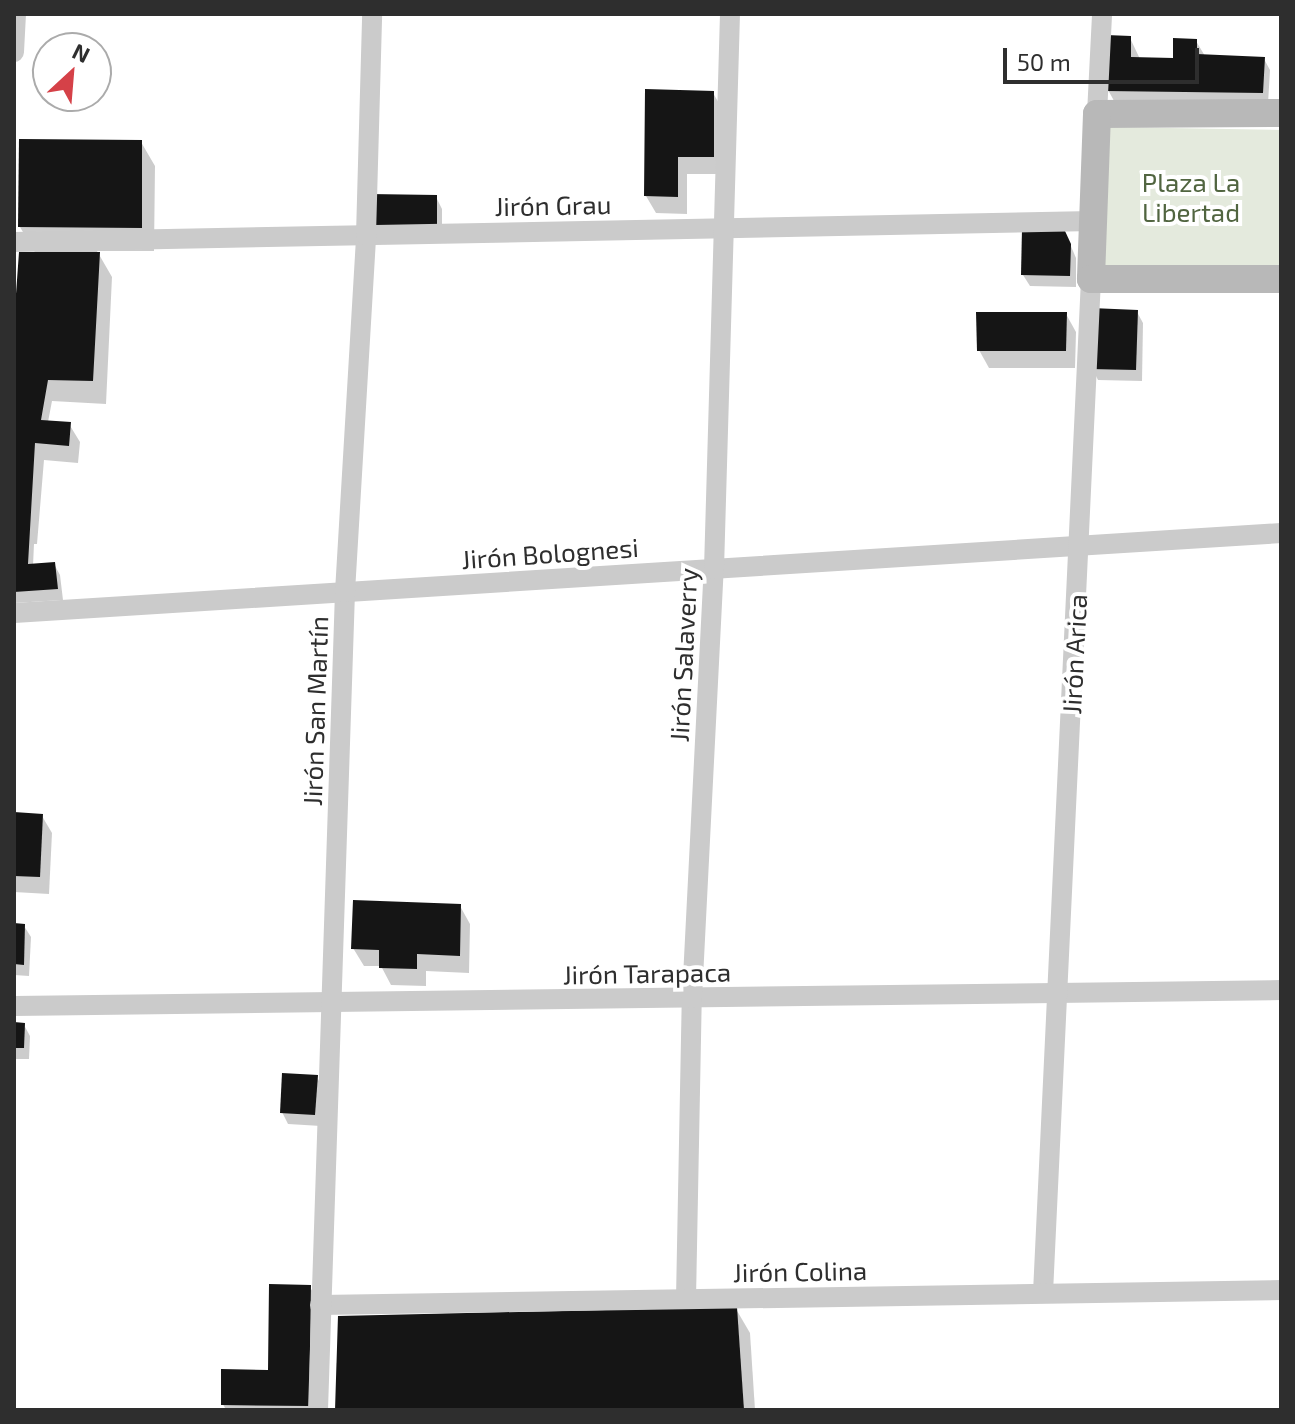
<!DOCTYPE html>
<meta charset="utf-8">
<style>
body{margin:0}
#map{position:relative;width:1295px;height:1424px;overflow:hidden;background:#fff;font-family:"Exo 2",sans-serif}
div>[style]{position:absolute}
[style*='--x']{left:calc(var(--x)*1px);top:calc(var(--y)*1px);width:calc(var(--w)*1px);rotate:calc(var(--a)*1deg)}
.green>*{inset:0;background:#e4eadd}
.shadow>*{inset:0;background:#0003}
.building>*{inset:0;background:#151515}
.minor>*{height:20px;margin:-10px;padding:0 10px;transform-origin:10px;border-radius:10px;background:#cbcbcb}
.secondary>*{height:28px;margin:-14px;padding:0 14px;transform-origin:14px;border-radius:14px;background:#b8b8b8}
span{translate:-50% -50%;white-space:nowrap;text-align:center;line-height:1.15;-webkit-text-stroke:8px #fff;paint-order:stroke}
.park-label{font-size:26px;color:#516540}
.street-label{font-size:26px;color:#2e2e2e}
.frame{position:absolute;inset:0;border:16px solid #2e2e2e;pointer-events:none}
.north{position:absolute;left:32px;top:32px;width:80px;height:80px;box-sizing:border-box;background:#fff;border:2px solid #ababab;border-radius:50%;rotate:26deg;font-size:22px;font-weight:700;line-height:32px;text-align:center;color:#2e2e2e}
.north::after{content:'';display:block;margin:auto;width:28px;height:36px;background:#d54148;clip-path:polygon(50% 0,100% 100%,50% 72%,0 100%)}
.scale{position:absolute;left:1003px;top:48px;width:196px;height:36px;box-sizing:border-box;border:4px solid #2e2e2e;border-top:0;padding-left:10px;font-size:24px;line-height:28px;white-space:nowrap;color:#2e2e2e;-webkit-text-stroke:6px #fff;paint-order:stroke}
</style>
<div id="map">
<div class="green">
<i style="clip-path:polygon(1110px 127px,1281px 130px,1281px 265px,1102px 267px)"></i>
</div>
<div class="shadow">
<i style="clip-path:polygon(1130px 38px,1140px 59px,1175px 60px,1196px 41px,1205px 56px,1264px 59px,1270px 70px,1268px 104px,1118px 108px,1108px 90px)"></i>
<i style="clip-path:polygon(713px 93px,723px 110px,723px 174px,687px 174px,687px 214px,656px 213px,646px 196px)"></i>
<i style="clip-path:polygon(141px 142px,155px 166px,154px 251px,97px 251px,112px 277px,106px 404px,52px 401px,48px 422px,69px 424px,80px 442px,78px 463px,44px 460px,37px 544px,34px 544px,33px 566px,54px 564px,60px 575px,63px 600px,14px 603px,14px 349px,36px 254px,20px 227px)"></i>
<i style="clip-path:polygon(371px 196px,436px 197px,442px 209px,442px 238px)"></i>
<i style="clip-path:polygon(1070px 244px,1076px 258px,1076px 287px,1030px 286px,1023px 275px)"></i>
<i style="clip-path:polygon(1137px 312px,1143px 323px,1142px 381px,1098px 380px,1092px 368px)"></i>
<i style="clip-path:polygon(1066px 314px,1076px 332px,1075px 368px,989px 368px,979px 350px)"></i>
<i style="clip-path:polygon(14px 814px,42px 816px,52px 833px,49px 894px,14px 892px)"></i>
<i style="clip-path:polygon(460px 906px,470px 924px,469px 973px,426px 971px,426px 986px,391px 985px,381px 966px,364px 966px,353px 948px)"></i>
<i style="clip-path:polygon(14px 925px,24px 926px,31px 937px,29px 976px,14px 975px)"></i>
<i style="clip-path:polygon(14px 1024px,24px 1025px,30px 1036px,29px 1059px,14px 1059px)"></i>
<i style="clip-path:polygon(317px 1077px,323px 1089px,321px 1126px,288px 1124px,282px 1112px)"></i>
<i style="clip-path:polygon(310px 1287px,320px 1305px,318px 1410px,226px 1410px,223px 1404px,270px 1372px)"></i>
<i style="clip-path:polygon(736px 1309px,750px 1333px,755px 1410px,337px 1410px)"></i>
</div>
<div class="building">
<i style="clip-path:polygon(1106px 35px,1131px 36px,1131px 57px,1173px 58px,1173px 38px,1197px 39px,1197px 54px,1265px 57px,1263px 93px,1106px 91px)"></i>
<i style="clip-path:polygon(645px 89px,714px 91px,714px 157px,678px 157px,678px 197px,644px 196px)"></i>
<i style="clip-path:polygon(19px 139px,142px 140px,142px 228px,18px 227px)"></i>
<i style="clip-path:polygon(369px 194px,437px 195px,437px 227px,369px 226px)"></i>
<i style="clip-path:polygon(1022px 229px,1065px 231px,1071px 244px,1070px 276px,1021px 275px)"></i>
<i style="clip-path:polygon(19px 252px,100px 252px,93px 381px,48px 380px,41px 420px,71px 422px,69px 446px,35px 443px,28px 564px,55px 562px,58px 589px,14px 592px,14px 322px)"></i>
<i style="clip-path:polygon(1091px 308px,1138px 310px,1136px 370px,1090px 369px)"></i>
<i style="clip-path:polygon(976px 312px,1067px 312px,1066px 351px,977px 351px)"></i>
<i style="clip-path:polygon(14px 812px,43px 814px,40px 877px,14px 876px)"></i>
<i style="clip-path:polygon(353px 900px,461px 904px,460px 956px,417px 954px,417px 969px,379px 968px,379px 950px,351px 949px)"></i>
<i style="clip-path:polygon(14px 923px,25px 924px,24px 965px,14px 964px)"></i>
<i style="clip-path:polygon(14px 1022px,25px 1023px,24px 1048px,14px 1048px)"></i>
<i style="clip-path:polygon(282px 1073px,318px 1075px,315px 1115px,280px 1113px)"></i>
<i style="clip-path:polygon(269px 1284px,311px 1285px,309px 1406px,221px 1405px,221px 1369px,268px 1370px)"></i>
<i style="clip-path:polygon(737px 1307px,744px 1410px,335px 1410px,338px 1316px)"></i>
</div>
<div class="minor">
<i style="--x:14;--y:52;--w:38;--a:-87"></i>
<i style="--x:1097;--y:114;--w:100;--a:-87.1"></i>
<i style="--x:14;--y:242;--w:1079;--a:-1.11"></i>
<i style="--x:14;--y:613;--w:1270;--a:-3.61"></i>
<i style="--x:14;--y:1006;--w:1267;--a:-0.72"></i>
<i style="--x:1043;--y:1293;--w:1015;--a:-87.29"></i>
<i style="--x:686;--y:1299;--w:301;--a:-88.9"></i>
<i style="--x:692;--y:998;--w:430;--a:-87.1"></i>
<i style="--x:714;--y:569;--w:555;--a:-88.35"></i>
<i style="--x:320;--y:1305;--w:961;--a:-0.89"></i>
<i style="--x:318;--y:1410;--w:818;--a:-88.11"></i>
<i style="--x:345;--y:592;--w:358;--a:-86.6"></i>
<i style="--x:366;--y:235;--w:221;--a:-88.4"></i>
</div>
<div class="secondary">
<i style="--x:1281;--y:113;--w:184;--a:179.7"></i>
<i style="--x:1097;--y:114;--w:165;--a:92.1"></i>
<i style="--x:1091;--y:279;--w:190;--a:0"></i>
</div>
<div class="park-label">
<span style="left:1191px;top:197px">Plaza La<br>Libertad</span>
</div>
<div class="street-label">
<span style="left:553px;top:205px;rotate:-1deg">Jirón Grau</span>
<span style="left:550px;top:553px;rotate:-4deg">Jirón Bolognesi</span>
<span style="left:1074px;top:654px;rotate:-87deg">Jirón Arica</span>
<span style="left:683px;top:655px;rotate:-87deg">Jirón Salaverry</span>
<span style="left:315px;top:711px;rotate:-88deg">Jirón San Martín</span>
<span style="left:647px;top:973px;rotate:-1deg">Jirón Tarapaca</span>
<span style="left:800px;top:1271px;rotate:-1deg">Jirón Colina</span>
</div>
<div class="frame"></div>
<div class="north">N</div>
<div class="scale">50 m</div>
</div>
